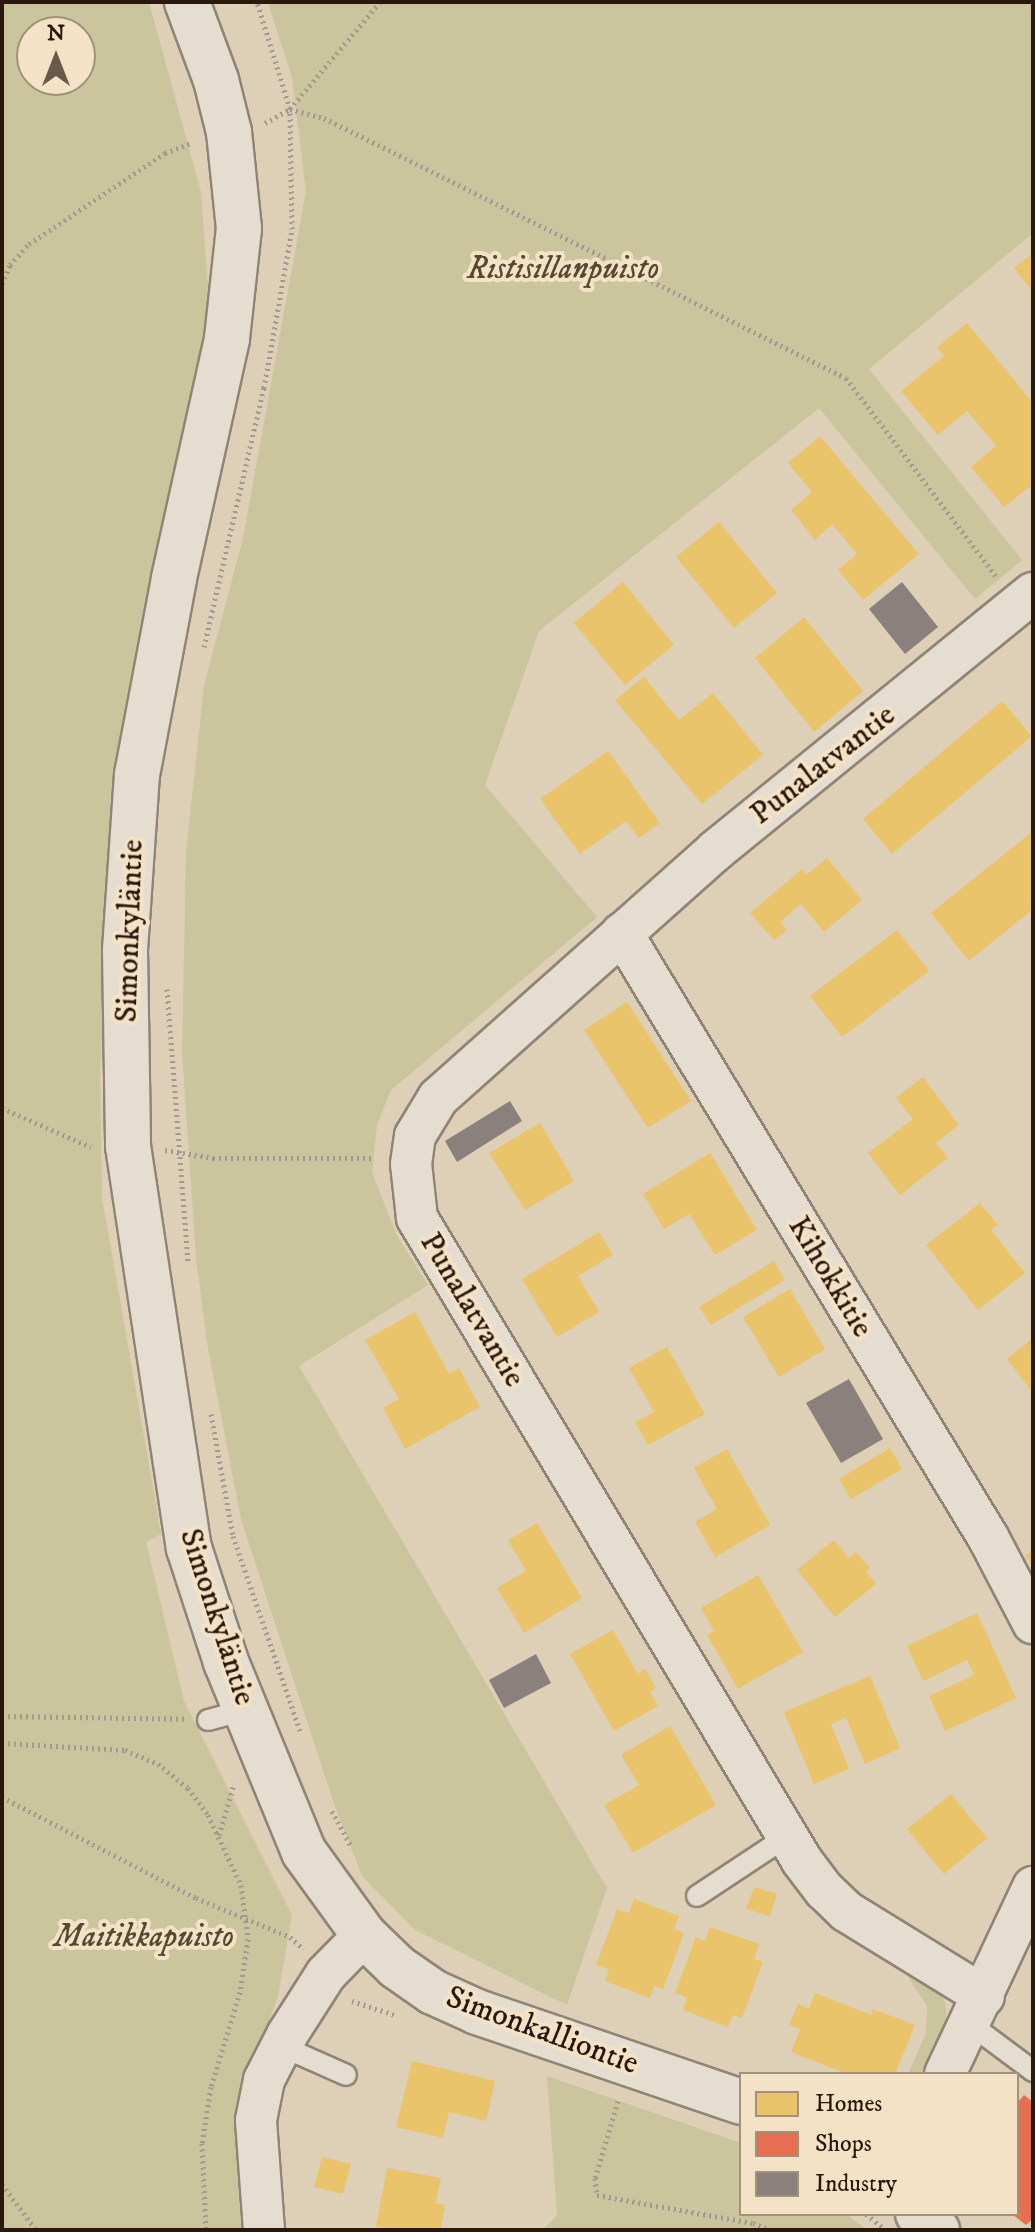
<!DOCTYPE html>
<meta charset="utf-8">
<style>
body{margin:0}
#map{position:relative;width:1035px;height:2232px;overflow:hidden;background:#decfb7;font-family:"IM FELL DW Pica",serif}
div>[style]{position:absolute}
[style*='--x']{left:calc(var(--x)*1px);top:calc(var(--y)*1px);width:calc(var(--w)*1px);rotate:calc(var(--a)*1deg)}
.green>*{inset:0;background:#cac59c}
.homes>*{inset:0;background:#e9c46a}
.shops>*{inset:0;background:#e76f51}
.industry>*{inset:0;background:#8a817c}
.path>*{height:5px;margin-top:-2.5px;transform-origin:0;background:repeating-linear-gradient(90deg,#a29990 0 2px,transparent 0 6px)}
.roads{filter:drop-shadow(2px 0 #8f8476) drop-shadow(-2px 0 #8f8476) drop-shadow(0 2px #8f8476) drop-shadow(0 -2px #8f8476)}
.service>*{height:20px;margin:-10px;padding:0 10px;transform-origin:10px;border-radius:10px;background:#e4ddd0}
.minor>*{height:40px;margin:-20px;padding:0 20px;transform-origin:20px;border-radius:20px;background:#e4ddd0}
.secondary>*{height:44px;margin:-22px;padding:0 22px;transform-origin:22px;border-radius:22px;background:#e4ddd0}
span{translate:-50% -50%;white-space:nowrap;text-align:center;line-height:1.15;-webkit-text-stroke:8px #f4e2c6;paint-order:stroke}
.park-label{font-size:32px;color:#564931;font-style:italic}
.street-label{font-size:32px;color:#2b180c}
.frame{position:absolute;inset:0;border:4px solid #2b180c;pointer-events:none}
.legend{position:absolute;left:739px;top:2072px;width:280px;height:144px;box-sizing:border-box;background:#f4e2c6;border:2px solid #a4917c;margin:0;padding:10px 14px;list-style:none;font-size:24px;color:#2b180c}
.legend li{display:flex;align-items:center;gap:16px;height:40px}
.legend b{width:40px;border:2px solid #a4917c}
.north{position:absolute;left:16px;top:16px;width:80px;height:80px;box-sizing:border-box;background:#f4e2c6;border:2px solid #a4917c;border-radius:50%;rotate:0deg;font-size:22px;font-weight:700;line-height:32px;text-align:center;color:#2b180c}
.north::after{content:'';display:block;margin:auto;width:28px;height:36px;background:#6a5848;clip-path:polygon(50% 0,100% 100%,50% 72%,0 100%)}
</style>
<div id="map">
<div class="green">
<i style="clip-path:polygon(evenodd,2px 2px,149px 2px,201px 192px,208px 287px,204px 332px,146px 600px,118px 764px,100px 1069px,102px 1197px,161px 1534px,146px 1542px,184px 1701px,292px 1915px,278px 1997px,234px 2113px,243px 2230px,2px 2230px,2px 2px,32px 32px,80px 32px,80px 80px,32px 80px,32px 32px)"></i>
<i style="clip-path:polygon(268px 2px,1033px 2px,1033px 233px,869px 369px,1022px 560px,975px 599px,819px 408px,539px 631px,485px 785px,597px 917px,391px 1090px,377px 1125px,372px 1172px,396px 1234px,428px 1285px,299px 1366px,607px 1888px,567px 2005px,415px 1930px,362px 1876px,333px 1801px,241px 1519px,207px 1343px,196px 1258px,182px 1052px,186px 852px,204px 686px,243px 538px,306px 191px,292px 78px)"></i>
<i style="clip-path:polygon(892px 1955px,941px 1991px,946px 2007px,946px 2023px,926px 2074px,908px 2074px,926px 2033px,927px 2006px,906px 1974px,885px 1960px)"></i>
<i style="clip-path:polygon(547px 2076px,741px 2143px,741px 2214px,846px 2214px,867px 2230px,543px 2230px,557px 2215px)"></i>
</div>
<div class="homes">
<i style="clip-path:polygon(1033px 253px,1033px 292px,1014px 268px)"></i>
<i style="clip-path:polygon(967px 323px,1033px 403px,1033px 484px,1004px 507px,971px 467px,996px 446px,967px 411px,938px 435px,901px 391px,944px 356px,937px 347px)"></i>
<i style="clip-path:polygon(820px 436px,919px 554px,863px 600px,838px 570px,857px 554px,832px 524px,815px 540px,791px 510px,812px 492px,788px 463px)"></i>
<i style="clip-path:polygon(719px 522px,777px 593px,734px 628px,676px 557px)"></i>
<i style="clip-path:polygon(623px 582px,674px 645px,625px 685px,574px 623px)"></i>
<i style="clip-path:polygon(804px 617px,863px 691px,814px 732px,755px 658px)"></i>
<i style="clip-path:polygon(644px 677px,679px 720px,713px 693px,763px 755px,702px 804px,615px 700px)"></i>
<i style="clip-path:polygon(1002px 701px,1032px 736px,892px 854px,863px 819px)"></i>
<i style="clip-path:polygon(608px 751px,660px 823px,639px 838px,626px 821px,580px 854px,540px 799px)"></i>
<i style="clip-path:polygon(1033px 831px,1033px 909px,969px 961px,931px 913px)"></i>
<i style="clip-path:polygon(827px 858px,862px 900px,824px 932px,801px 904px,780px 922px,787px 930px,774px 940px,750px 913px,802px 869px,806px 875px)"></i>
<i style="clip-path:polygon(897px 930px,929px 971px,842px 1037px,810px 996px)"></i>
<i style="clip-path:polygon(627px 1002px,691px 1101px,648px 1128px,584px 1030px)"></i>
<i style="clip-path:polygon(923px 1077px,959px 1125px,936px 1143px,948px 1158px,900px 1195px,868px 1153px,913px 1119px,896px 1098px)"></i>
<i style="clip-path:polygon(540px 1123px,574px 1181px,525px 1210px,489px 1153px)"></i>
<i style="clip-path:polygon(710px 1153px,757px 1230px,715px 1255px,689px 1214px,664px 1229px,643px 1194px)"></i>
<i style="clip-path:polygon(980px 1203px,998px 1225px,991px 1230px,1025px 1273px,978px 1310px,926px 1245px)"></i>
<i style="clip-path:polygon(599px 1232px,613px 1255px,578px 1276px,599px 1312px,557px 1337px,522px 1279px)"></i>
<i style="clip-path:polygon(774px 1261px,785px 1280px,711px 1325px,699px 1307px)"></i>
<i style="clip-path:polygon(790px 1289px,825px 1349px,779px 1377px,743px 1317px)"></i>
<i style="clip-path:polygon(415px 1312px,449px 1374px,459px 1368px,480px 1407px,405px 1449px,383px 1408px,399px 1399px,365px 1340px)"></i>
<i style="clip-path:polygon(1033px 1338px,1033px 1393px,1007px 1359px)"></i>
<i style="clip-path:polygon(667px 1347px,705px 1414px,648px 1445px,635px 1422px,654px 1412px,629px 1368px)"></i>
<i style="clip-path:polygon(890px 1448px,902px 1469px,851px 1499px,839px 1479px)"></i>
<i style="clip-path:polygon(727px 1449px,770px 1525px,715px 1557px,695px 1522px,717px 1509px,694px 1468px)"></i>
<i style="clip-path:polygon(537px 1523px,582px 1598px,524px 1633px,497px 1588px,526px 1571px,508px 1540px)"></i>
<i style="clip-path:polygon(834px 1540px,849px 1558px,856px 1552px,870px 1568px,866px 1571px,876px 1584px,835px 1617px,797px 1570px)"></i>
<i style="clip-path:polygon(1033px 1549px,1033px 1566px,1025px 1556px)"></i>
<i style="clip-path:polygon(758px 1575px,803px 1652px,738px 1689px,707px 1635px,714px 1631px,701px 1608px)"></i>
<i style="clip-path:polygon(977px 1613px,1016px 1698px,945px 1731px,929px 1696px,974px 1675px,967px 1660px,923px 1681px,907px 1646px)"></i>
<i style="clip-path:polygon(613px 1630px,638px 1674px,645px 1669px,656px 1688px,650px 1692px,658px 1706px,614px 1731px,570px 1654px)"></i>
<i style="clip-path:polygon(870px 1676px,900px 1748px,865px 1764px,846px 1718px,831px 1724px,849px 1769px,814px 1784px,784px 1712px)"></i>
<i style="clip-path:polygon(670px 1726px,716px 1805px,633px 1853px,604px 1805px,639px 1785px,621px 1755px)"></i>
<i style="clip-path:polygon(951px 1794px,987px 1838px,944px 1874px,907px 1829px)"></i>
<i style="clip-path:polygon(754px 1887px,777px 1894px,770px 1916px,746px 1909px)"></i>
<i style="clip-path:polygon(634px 1899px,679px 1916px,674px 1929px,684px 1933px,663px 1989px,654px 1986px,650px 1998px,605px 1981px,609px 1969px,596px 1965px,617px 1909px,629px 1913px)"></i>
<i style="clip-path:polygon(710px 1927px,759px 1944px,754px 1959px,763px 1962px,742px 2018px,733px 2015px,728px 2027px,683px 2010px,687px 1998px,675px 1993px,696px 1937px,705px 1941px)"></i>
<i style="clip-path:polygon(815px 1993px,871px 2015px,873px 2009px,915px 2025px,895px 2074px,847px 2074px,791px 2052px,800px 2029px,789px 2025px,798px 2004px,809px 2009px)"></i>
<i style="clip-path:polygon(412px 2061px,495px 2081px,486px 2121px,449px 2112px,443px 2138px,396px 2127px)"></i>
<i style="clip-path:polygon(322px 2157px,351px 2164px,343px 2194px,314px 2187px)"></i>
<i style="clip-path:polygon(387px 2168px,441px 2178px,436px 2203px,445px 2205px,441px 2228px,397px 2230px,376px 2226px)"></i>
</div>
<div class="shops">
<i style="clip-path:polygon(1024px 2095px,1033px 2102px,1033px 2219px,1026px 2225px,1012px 2214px,1017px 2214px,1017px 2103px)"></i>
</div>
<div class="industry">
<i style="clip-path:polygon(902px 582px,938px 627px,905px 654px,869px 609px)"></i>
<i style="clip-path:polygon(510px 1101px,522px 1121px,457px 1162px,445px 1141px)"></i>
<i style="clip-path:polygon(849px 1379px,883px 1439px,841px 1463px,806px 1403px)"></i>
<i style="clip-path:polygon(536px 1654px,551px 1683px,504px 1708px,489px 1680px)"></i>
</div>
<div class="path">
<i style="--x:290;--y:109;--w:35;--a:15"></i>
<i style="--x:324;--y:118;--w:583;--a:26.48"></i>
<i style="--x:846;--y:378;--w:248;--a:52.9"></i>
<i style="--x:265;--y:123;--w:29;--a:-29"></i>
<i style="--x:290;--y:109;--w:140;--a:-49.9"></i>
<i style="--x:2;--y:284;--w:21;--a:-67"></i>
<i style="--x:10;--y:265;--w:28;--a:-48"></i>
<i style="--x:29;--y:244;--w:164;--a:-33.8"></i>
<i style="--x:165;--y:153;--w:30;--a:-21"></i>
<i style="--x:204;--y:647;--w:266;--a:-77"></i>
<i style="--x:264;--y:388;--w:161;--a:-80"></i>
<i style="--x:292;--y:229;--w:120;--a:-91"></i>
<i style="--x:290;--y:109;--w:112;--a:-107.1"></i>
<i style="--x:167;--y:989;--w:274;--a:85.6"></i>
<i style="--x:2;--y:1108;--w:97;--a:23.7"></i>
<i style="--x:165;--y:1150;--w:49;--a:9.5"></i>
<i style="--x:213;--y:1158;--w:161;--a:0"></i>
<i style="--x:211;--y:1414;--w:124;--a:79.8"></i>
<i style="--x:233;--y:1536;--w:206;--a:71"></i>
<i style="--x:2;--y:1716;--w:183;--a:0.9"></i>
<i style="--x:2;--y:1743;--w:123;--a:3.3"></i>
<i style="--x:125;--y:1750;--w:36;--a:23"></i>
<i style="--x:158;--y:1764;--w:38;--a:39"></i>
<i style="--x:188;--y:1788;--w:34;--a:53"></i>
<i style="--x:208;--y:1815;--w:77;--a:64.8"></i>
<i style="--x:241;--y:1885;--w:54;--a:82.6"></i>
<i style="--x:248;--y:1939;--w:54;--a:98.6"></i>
<i style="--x:240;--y:1992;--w:99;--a:107"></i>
<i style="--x:211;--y:2087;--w:57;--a:99.1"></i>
<i style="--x:202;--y:2143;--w:87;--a:87.4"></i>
<i style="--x:2;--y:1797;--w:219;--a:27.5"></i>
<i style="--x:196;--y:1898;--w:102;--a:22.5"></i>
<i style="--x:290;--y:1937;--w:18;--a:41"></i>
<i style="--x:332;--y:1811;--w:42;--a:61.6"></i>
<i style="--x:219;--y:1835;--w:53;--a:-73.6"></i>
<i style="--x:352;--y:2001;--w:45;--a:18"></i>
<i style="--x:618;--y:2101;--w:80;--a:106.6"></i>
<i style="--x:595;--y:2178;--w:17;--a:83"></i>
<i style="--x:597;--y:2195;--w:158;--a:10.2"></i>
<i style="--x:753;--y:2223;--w:19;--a:21"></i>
<i style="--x:2;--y:2184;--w:57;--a:53.5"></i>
<i style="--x:866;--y:2214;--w:21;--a:39"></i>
</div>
<div class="roads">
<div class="service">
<i style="--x:208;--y:1720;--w:38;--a:-15"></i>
<i style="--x:697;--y:1896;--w:110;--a:-33.5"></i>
<i style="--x:970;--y:2024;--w:79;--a:36.7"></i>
<i style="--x:281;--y:2046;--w:71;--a:24"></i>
</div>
<div class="minor">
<i style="--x:622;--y:933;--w:708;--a:58.8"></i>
<i style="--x:989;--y:1539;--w:95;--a:62.4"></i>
<i style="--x:984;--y:1996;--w:162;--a:-148.4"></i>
<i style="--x:846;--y:1911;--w:30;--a:-136"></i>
<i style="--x:824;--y:1890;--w:39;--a:-127"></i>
<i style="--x:801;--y:1859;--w:747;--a:-120.92"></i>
<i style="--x:417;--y:1218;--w:54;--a:-96.3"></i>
<i style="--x:411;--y:1164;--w:28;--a:-82"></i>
<i style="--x:415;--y:1136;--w:44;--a:-58.8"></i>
<i style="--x:438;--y:1098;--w:371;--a:-41.7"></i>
<i style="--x:715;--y:851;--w:409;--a:-39.1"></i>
<i style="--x:945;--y:2074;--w:207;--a:-64.8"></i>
<i style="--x:264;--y:2230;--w:110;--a:-94.2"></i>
<i style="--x:256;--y:2120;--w:41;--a:-78.7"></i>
<i style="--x:264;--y:2080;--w:51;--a:-62.9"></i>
<i style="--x:287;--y:2035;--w:72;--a:-57.4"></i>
<i style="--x:326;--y:1974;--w:54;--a:-45.7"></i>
</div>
<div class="secondary">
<i style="--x:187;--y:2;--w:83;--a:69.6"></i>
<i style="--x:216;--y:80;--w:54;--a:76"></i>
<i style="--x:229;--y:132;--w:97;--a:84.1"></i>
<i style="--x:239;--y:228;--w:112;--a:96.2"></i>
<i style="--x:227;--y:339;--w:246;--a:102.5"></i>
<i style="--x:174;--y:579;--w:198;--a:100.7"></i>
<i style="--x:137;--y:774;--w:176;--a:93.9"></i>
<i style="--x:125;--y:950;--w:196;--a:89.1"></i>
<i style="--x:128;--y:1146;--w:407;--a:81.4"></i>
<i style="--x:189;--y:1548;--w:120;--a:72"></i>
<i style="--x:226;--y:1662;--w:205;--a:67.7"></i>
<i style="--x:304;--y:1852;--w:102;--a:54.1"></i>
<i style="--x:364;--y:1935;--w:46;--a:44.1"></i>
<i style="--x:397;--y:1967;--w:44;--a:34.8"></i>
<i style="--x:433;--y:1992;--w:48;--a:24.4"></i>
<i style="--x:477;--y:2012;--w:279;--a:18.8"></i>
<i style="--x:918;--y:2214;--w:25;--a:40"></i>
</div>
</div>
<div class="park-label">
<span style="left:563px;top:269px">Ristisillanpuisto</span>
<span style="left:144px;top:1937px">Maitikkapuisto</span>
</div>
<div class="street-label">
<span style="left:823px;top:765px;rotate:-38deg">Punalatvantie</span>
<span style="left:130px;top:931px;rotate:-88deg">Simonkyläntie</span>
<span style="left:830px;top:1277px;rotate:59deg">Kihokkitie</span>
<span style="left:472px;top:1310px;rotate:59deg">Punalatvantie</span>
<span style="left:217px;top:1617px;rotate:72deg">Simonkyläntie</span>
<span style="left:542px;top:2031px;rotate:20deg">Simonkalliontie</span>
</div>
<div class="frame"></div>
<ul class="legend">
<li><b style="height:22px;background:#e9c46a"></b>Homes</li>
<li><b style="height:22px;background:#e76f51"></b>Shops</li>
<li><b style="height:22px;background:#8a817c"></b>Industry</li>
</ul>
<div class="north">N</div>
</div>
